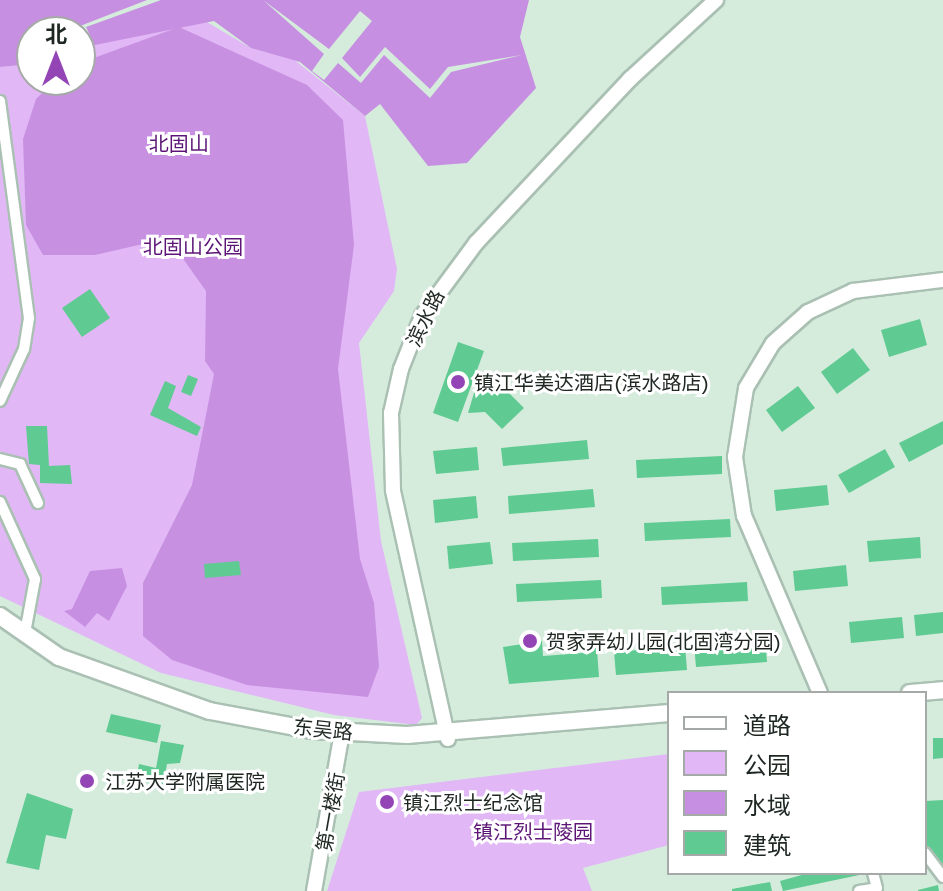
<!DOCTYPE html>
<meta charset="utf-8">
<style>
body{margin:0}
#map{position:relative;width:943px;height:891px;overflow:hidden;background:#d5ecdd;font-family:"Golos Text","Noto Sans SC",sans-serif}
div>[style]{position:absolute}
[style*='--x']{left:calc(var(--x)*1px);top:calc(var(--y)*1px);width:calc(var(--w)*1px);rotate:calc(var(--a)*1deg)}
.green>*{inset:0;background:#e1b7f6}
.forest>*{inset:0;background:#c890e1}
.water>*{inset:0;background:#c78fe1}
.pier>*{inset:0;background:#d5ecdd}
.building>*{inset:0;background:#5fca92}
.roads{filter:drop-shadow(2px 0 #aac0b3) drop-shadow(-2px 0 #aac0b3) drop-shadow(0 2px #aac0b3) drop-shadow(0 -2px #aac0b3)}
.street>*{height:10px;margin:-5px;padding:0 5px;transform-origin:5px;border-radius:5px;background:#fff}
.secondary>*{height:14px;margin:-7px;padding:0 7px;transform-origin:7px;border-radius:7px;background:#fff}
.primary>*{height:16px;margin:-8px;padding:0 8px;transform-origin:8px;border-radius:8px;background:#fff}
.dots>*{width:22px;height:22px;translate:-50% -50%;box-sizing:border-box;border:4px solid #fff;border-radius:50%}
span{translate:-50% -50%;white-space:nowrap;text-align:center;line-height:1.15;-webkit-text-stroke:6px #fff;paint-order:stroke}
.park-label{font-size:20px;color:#5c1577}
.street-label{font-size:20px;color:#1e2722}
.poi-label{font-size:20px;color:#1e2722}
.left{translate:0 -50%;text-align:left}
.legend{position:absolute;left:667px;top:691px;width:260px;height:184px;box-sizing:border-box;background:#fff;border:2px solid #a5a9a7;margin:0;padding:10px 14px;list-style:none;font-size:24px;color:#1e2722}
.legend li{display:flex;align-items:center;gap:16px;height:40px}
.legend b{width:40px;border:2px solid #a5a9a7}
.north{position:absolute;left:16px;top:16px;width:80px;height:80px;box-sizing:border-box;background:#fff;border:2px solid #a5a9a7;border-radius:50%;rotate:0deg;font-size:22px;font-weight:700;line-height:32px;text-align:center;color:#1e2722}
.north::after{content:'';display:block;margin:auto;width:28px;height:36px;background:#9445b5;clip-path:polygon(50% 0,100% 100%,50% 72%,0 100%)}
</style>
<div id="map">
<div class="green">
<i style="clip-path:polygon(200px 18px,251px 48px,287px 54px,365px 116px,397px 269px,394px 291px,359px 343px,381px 541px,422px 718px,416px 725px,334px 715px,161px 673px,0 596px,0 67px,32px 64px,32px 80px,80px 80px,80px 48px)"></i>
<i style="clip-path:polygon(669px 754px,669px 845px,583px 868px,592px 891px,327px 891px,359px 792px)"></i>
</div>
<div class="forest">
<i style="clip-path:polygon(179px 27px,307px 85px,343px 120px,354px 245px,338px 369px,360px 559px,374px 603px,379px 667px,368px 697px,247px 685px,172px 660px,143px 636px,143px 583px,192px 485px,205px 420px,214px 374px,205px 361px,206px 291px,179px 253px,143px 244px,95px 255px,43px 255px,26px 225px,23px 139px,36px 99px,56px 80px,80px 80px,80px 63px)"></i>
</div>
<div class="water">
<i style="clip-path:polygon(0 0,529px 0,520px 37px,536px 88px,467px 163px,428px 166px,380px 104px,365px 116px,300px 62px,251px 48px,214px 21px,80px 48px,80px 32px,32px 32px,32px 64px,0 67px)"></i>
<i style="clip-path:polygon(122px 568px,127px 586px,109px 621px,97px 613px,85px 627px,64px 611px,72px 609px,90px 571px)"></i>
</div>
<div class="pier">
<i style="clip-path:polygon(147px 0,161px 0,86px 27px,94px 44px,80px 48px,87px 40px,80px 26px)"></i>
<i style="clip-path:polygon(263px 0,329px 49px,360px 11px,372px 21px,342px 58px,360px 77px,385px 47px,430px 89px,448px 67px,522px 55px,451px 72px,430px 98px,384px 55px,361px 83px,338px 63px,324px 80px,312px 71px,324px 54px)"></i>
</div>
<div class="building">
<i style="clip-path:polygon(90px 289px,110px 318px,82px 337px,62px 308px)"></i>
<i style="clip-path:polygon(920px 319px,927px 345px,889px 357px,881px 330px)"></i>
<i style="clip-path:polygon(458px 342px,484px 351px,458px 422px,433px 413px)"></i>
<i style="clip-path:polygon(853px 348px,870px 370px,837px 394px,821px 372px)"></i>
<i style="clip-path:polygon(188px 375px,198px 379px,191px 396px,181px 392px)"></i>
<i style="clip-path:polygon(494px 378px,524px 408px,502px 429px,485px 412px,468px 413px,474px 393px)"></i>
<i style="clip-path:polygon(165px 381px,176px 386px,168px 408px,201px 427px,197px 436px,150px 415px)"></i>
<i style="clip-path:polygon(798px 386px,815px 408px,782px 432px,766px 410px)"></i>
<i style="clip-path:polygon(943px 421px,943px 444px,909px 462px,899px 443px)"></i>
<i style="clip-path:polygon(26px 426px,47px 426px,49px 466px,70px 465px,72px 484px,40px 483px,40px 465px,29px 464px)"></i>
<i style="clip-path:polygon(587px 440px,589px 459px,503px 466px,501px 448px)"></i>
<i style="clip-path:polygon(477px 447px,479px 470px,436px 474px,433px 451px)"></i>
<i style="clip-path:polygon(885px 449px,895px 467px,849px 493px,838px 475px)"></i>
<i style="clip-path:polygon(722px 456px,722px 474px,637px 478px,636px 460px)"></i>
<i style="clip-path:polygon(827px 485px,829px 505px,776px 511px,774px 490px)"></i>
<i style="clip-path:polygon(593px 489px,595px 507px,509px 514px,508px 496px)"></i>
<i style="clip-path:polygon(476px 496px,478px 518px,435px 523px,433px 500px)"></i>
<i style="clip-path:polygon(730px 519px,731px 537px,645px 541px,644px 523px)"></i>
<i style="clip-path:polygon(920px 537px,921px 558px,869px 562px,867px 541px)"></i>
<i style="clip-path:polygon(598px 539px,599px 557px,513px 561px,512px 543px)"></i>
<i style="clip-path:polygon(490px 542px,493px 564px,449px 569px,447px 546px)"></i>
<i style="clip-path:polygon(239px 561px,241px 575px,205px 578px,204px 564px)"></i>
<i style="clip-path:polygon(846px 565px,848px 586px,795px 591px,793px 571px)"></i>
<i style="clip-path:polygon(601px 580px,602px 598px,517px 602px,516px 584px)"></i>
<i style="clip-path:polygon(747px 582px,748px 601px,662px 605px,661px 587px)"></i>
<i style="clip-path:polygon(943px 612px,943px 633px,916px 636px,914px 615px)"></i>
<i style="clip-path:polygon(902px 617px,904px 638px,851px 643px,849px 622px)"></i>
<i style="clip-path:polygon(596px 636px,599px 677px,509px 684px,503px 647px,542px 641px,543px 656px,582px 653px,581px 637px)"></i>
<i style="clip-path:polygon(765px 638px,767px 662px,696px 667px,694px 644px)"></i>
<i style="clip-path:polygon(685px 646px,687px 670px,616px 675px,614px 652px)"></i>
<i style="clip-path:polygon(111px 714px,161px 725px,157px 743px,106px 732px)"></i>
<i style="clip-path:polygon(933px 738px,943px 738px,943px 758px,933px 759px)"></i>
<i style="clip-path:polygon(161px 741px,184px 745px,180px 763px,167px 764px,163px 786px,136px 781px,139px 764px,156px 768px)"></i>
<i style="clip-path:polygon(27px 793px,73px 809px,66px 839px,46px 835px,39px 870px,6px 863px)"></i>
<i style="clip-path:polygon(943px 800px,943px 864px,941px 864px,925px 849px,925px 801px)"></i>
<i style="clip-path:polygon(809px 873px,864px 873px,864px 874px,783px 891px,780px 881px)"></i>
<i style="clip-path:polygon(770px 882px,772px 891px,732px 891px,732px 889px)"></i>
<i style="clip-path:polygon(938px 885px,939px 891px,918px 891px,918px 890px)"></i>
</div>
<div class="roads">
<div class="street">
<i style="--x:0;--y:101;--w:219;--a:82.4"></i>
<i style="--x:29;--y:318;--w:31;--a:99"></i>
<i style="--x:24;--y:349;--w:57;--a:114.8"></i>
<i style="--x:0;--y:459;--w:21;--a:14"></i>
<i style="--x:20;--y:464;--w:43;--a:65.2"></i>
<i style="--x:0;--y:502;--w:85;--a:65.6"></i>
<i style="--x:35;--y:579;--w:55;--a:100.5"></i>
<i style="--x:925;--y:853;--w:30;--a:53"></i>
<i style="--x:859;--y:891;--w:18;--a:-9"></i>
<i style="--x:877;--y:888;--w:16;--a:-105"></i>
</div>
<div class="secondary">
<i style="--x:820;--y:693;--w:193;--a:-113.2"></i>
<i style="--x:744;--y:516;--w:60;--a:-98.7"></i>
<i style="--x:735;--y:457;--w:70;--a:-80.9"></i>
<i style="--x:746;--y:388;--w:52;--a:-59"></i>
<i style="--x:773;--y:343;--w:47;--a:-41.5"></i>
<i style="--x:808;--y:312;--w:50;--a:-25"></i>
<i style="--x:853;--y:291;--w:91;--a:-7"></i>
<i style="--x:448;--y:739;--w:255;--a:-102.5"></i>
<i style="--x:393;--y:490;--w:77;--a:-91.5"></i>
<i style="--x:391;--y:413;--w:45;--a:-77.2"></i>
<i style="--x:401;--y:369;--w:57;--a:-68.4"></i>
<i style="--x:422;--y:316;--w:91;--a:-53.5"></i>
<i style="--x:476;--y:243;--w:225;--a:-46.8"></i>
<i style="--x:630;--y:79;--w:117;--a:-42.6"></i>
<i style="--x:314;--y:891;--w:160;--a:-80"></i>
</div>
<div class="primary">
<i style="--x:0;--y:616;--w:72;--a:34.8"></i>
<i style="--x:59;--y:657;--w:160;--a:19.7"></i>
<i style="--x:210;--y:711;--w:104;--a:10.6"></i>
<i style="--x:312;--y:730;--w:95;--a:3"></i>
<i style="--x:407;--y:735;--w:263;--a:-4.8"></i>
<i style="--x:910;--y:693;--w:33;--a:-5"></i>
</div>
</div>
<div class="dots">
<i style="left:458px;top:382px;background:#9445b5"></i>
<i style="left:530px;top:641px;background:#9445b5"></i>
<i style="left:87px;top:781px;background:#9445b5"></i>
<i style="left:387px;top:802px;background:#9445b5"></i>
</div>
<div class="park-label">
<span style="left:179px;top:143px">北固山</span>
<span style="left:193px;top:246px">北固山公园</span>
<span style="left:533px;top:831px">镇江烈士陵园</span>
</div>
<div class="street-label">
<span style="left:425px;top:318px;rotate:-64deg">滨水路</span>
<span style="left:323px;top:729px;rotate:6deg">东吴路</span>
<span style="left:330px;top:812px;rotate:-80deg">第一楼街</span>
</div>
<div class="poi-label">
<span class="left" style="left:474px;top:382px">镇江华美达酒店(滨水路店)</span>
<span class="left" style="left:546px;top:641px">贺家弄幼儿园(北固湾分园)</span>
<span class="left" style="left:105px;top:781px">江苏大学附属医院</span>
<span class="left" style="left:403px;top:802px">镇江烈士纪念馆</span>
</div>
<ul class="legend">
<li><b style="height:10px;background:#fff"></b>道路</li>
<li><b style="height:22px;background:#e1b7f6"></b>公园</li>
<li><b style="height:22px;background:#c78fe1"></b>水域</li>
<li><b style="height:22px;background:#5fca92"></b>建筑</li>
</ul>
<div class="north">北</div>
</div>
